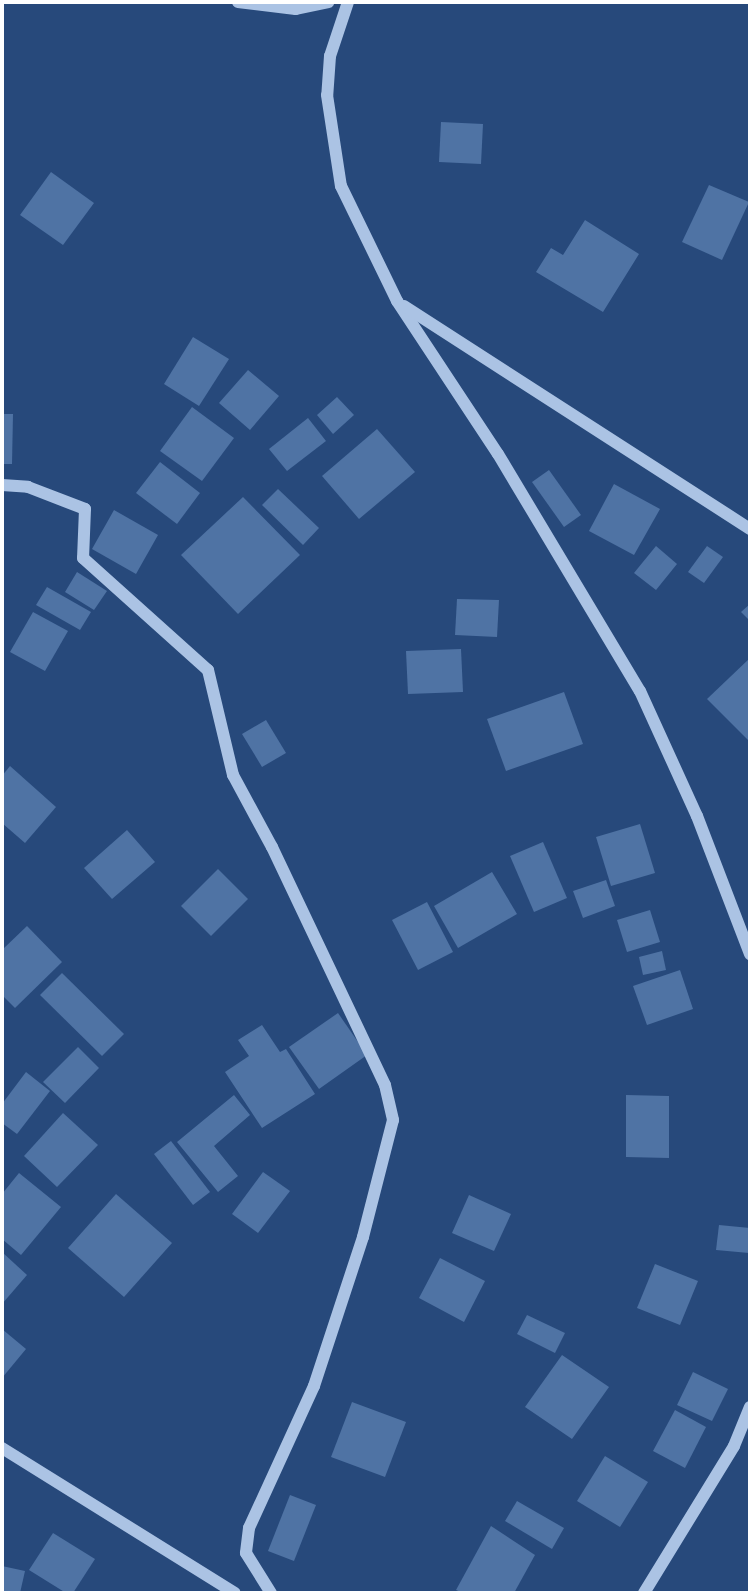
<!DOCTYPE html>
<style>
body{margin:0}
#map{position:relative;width:752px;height:1595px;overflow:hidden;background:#27497b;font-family:Quicksand,sans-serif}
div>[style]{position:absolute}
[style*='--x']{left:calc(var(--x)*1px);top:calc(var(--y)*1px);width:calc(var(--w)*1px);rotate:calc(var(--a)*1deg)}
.building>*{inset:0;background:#4f73a4}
.minor>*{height:12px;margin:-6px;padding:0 6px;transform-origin:6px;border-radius:6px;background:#abc3e4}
span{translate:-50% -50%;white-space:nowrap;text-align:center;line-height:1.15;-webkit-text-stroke:7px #27497b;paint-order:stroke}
.frame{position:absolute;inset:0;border:4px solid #fff;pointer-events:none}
</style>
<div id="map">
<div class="building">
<i style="clip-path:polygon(441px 122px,483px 124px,481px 164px,439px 162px)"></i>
<i style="clip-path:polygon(51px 172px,94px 203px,63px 245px,20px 215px)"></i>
<i style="clip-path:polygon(709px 185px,749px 202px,722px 260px,682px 242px)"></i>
<i style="clip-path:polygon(585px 220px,639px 254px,603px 312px,536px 272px,551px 248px,563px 255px)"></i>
<i style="clip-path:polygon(193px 337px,229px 359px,199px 406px,164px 384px)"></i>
<i style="clip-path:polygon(248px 370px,279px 396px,250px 430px,219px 403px)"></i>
<i style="clip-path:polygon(337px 397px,354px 415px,333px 434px,317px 415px)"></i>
<i style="clip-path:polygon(192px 407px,234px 438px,202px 481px,160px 451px)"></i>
<i style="clip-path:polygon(2px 414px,13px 414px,12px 464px,2px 464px)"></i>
<i style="clip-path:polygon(308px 418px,326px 441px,287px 471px,269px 449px)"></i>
<i style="clip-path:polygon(377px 429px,415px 472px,359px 519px,322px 476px)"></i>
<i style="clip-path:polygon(160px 462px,200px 493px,177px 524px,136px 493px)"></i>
<i style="clip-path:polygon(549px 470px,581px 515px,564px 527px,532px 482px)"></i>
<i style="clip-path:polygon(614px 484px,660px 509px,634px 555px,589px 531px)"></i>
<i style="clip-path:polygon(278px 489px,319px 528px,303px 545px,262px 505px)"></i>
<i style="clip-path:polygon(243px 497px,300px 555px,238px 614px,181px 555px)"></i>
<i style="clip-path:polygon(114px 510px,158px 535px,136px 574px,92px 549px)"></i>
<i style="clip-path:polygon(656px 546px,677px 564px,656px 590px,634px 573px)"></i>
<i style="clip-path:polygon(707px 546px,723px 557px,704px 583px,688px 572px)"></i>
<i style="clip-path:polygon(77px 572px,107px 591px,94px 610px,65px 592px)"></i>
<i style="clip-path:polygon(47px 587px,91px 612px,80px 630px,36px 605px)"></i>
<i style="clip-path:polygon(457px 599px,499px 600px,497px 637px,455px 635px)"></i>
<i style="clip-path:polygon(750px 604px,750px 621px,741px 612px)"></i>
<i style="clip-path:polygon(33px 612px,68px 631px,45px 671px,10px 652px)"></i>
<i style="clip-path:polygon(461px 649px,463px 692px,408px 694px,406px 651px)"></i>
<i style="clip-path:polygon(750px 658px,750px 742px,707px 699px)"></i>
<i style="clip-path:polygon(564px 692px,583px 744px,506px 771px,487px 719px)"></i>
<i style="clip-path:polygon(266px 720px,286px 753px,262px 767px,242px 734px)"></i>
<i style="clip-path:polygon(10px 766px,56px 807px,25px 843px,2px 823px,2px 776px)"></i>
<i style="clip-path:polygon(640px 824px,655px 873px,611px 886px,596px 837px)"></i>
<i style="clip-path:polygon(127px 830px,155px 862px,112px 899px,84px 868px)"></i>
<i style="clip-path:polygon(543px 842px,567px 898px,534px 912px,510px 856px)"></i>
<i style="clip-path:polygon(218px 869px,248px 899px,211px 936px,181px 906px)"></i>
<i style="clip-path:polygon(492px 872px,517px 914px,458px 948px,434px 906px)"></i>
<i style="clip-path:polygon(606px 880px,615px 906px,583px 918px,573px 891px)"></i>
<i style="clip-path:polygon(427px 902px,453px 952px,418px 970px,392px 920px)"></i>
<i style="clip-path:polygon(650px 910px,660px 942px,627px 952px,617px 920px)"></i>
<i style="clip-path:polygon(27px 926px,62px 962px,15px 1008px,2px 995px,2px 950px)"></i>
<i style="clip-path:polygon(662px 951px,666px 970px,643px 975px,639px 957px)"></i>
<i style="clip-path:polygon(680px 970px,693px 1009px,647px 1025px,633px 986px)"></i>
<i style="clip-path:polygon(62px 973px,124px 1034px,102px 1056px,40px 995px)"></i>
<i style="clip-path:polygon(338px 1013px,367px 1055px,319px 1089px,289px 1047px)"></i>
<i style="clip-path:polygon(262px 1025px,280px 1052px,286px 1049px,315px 1094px,262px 1128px,225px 1072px,249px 1056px,238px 1040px)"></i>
<i style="clip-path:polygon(78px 1047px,99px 1068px,65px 1103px,43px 1082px)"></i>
<i style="clip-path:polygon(26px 1072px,50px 1091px,17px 1134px,2px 1123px,2px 1104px)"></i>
<i style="clip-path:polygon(234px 1095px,250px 1115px,214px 1146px,238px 1176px,218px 1192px,177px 1142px)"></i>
<i style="clip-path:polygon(626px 1095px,669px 1096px,669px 1158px,626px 1157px)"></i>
<i style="clip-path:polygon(63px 1113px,98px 1145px,57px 1187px,24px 1156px)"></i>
<i style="clip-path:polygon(171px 1141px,210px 1192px,193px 1205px,154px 1154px)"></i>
<i style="clip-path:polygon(263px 1172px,290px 1191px,258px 1233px,232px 1214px)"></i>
<i style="clip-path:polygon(19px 1173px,61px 1207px,21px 1255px,2px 1239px,2px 1194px)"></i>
<i style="clip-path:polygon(116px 1194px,172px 1243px,124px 1297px,68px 1248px)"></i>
<i style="clip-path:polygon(469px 1195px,511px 1214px,494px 1251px,452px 1233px)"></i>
<i style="clip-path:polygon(719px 1225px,750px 1228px,749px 1253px,716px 1250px)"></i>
<i style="clip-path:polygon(2px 1252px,27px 1275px,2px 1304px)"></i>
<i style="clip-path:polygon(440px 1258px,485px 1281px,464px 1322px,419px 1298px)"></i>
<i style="clip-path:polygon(655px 1264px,698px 1281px,680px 1325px,637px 1308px)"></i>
<i style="clip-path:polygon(527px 1315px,565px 1333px,555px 1353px,517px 1334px)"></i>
<i style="clip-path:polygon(2px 1329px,26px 1349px,2px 1378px)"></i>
<i style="clip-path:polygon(562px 1355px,609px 1387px,572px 1439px,525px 1407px)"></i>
<i style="clip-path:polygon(693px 1372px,728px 1389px,712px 1421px,677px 1405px)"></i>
<i style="clip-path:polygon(352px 1402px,406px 1422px,385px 1477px,331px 1457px)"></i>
<i style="clip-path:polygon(675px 1410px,706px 1427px,685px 1468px,653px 1451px)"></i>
<i style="clip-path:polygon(605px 1456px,648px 1482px,620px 1527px,577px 1501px)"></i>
<i style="clip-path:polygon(290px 1495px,316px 1505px,294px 1561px,268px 1551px)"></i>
<i style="clip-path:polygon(517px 1501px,564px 1528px,552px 1549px,505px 1521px)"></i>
<i style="clip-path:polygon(491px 1526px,535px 1555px,514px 1593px,463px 1593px,456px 1590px)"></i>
<i style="clip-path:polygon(53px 1533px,95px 1559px,73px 1593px,66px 1593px,29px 1570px)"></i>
<i style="clip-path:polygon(2px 1566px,25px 1571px,20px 1593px,2px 1593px)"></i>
</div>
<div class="minor">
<i style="--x:238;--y:2;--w:58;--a:6.9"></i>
<i style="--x:296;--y:9;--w:33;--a:-12"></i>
<i style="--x:348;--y:2;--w:57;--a:108.4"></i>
<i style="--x:330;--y:56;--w:39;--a:94"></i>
<i style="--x:327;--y:95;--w:92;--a:81.3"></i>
<i style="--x:341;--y:186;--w:128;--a:64"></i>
<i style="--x:397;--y:301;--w:183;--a:56.6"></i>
<i style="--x:498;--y:454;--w:276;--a:59.1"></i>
<i style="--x:640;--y:691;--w:137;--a:65.5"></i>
<i style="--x:697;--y:816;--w:148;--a:69"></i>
<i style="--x:404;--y:306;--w:412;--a:32.8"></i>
<i style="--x:2;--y:485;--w:26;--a:4"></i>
<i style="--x:28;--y:487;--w:61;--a:21.1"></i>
<i style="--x:85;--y:509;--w:49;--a:92.3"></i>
<i style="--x:83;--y:558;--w:168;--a:41.9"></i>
<i style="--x:208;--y:670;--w:108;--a:76.6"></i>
<i style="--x:233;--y:775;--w:82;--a:61.6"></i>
<i style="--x:272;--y:847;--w:263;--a:64.6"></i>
<i style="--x:385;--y:1085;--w:36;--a:77"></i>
<i style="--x:393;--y:1120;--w:121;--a:104.4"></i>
<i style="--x:363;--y:1237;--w:157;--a:108.2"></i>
<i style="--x:314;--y:1386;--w:156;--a:114.6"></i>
<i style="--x:249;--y:1528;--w:25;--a:97"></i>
<i style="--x:246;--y:1553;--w:47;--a:58"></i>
<i style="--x:2;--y:1448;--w:274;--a:31.9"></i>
<i style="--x:644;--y:1593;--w:172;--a:-58.5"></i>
<i style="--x:734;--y:1446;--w:42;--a:-67.7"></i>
</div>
<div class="frame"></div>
</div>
